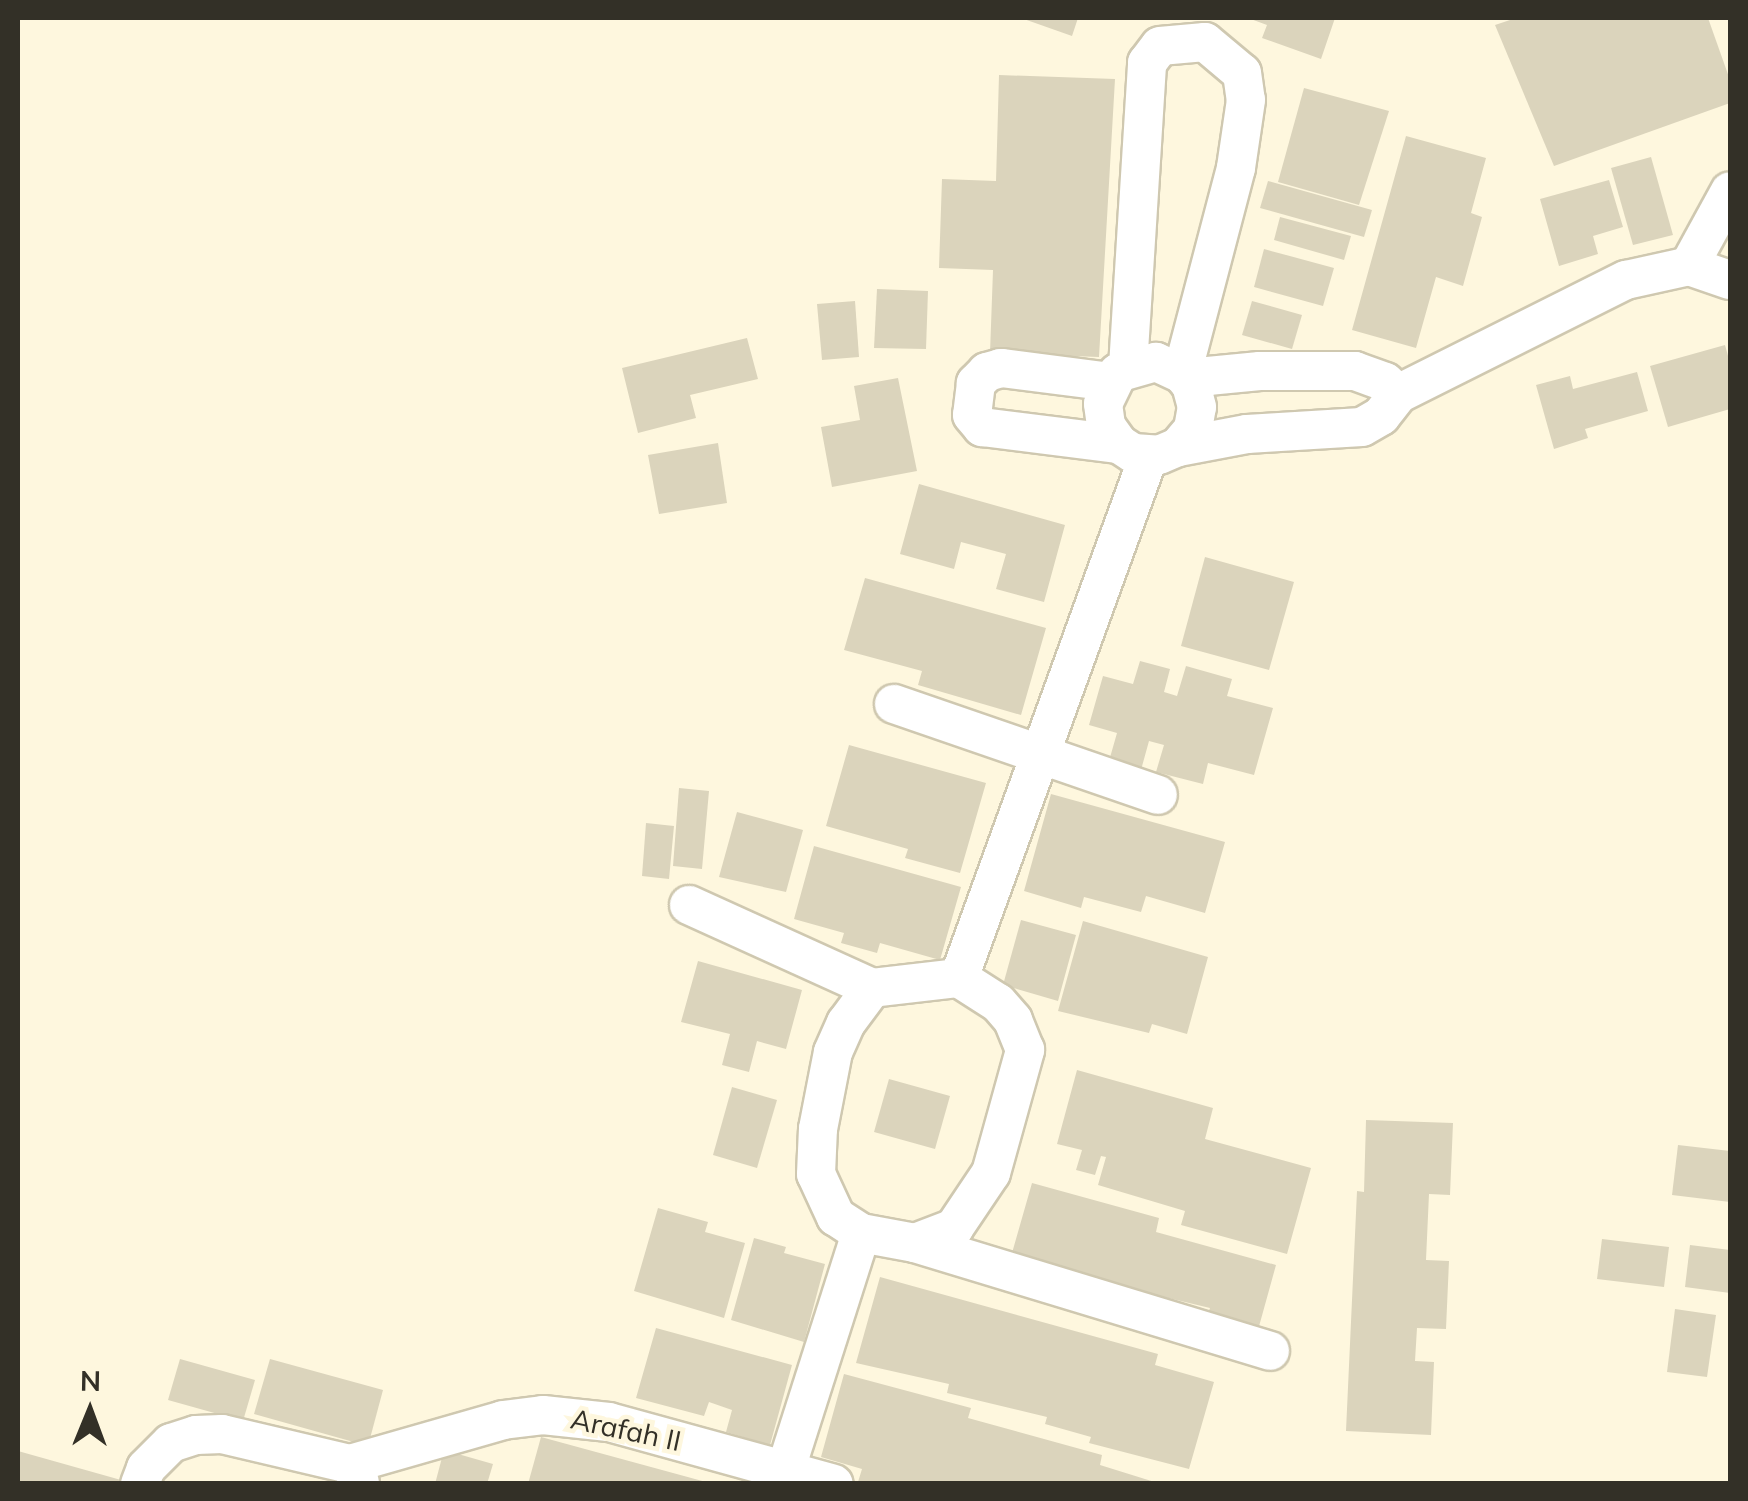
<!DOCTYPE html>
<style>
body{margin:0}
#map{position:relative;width:1748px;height:1501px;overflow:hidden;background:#fef7de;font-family:Mulish,sans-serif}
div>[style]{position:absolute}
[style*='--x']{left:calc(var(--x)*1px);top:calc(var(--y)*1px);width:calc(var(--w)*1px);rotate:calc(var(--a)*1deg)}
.building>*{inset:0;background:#dbd4bc}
.roads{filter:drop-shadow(2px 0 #cfc8b0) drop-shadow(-2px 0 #cfc8b0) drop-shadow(0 2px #cfc8b0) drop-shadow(0 -2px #cfc8b0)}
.street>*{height:38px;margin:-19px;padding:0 19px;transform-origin:19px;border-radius:19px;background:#fff}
span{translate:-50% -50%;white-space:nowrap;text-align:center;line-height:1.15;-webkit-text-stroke:9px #fef7de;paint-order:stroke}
.street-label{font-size:28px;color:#333027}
.frame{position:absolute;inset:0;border:20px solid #333027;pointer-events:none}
.north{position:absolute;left:40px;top:1361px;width:100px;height:100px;-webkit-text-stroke:8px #fef7de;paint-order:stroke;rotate:1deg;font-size:28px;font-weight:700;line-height:40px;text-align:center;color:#333027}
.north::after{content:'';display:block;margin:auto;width:35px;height:45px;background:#333027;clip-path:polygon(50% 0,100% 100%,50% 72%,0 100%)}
</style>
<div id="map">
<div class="building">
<i style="clip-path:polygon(1021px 18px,1078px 18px,1072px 36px)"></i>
<i style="clip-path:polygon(1248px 18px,1335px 18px,1321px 59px,1262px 38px,1267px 25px)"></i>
<i style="clip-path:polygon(1516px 18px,1708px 18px,1730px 80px,1730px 103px,1554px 166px,1495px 25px)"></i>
<i style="clip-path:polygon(999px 75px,1115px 79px,1099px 357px,990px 353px,993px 270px,939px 268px,942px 179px,996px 181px)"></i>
<i style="clip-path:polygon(1304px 88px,1389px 111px,1359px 205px,1278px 182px)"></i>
<i style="clip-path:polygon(1406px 136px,1486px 158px,1471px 213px,1482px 217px,1463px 286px,1436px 277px,1416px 348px,1352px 330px)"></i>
<i style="clip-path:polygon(1651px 157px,1673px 235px,1633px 245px,1611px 168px)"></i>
<i style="clip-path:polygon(1609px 180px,1623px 227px,1593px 236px,1598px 254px,1559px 266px,1540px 199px)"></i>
<i style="clip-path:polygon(1268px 181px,1372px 210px,1364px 237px,1260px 208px)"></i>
<i style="clip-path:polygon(1280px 217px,1351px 236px,1344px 260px,1274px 240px)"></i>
<i style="clip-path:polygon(1264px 249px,1334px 268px,1323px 306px,1254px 287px)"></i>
<i style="clip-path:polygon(877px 289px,928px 291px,926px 349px,874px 348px)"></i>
<i style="clip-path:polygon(855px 301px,859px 357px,822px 360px,817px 304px)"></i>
<i style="clip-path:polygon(1252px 301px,1302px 315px,1292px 349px,1242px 335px)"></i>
<i style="clip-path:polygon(747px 338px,758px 379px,690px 395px,696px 418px,638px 433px,622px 368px)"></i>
<i style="clip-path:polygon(1725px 345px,1730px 363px,1730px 409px,1668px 427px,1650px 366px)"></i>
<i style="clip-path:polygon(1637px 372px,1648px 411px,1585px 429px,1588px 438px,1554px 449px,1536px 385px,1570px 376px,1573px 389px)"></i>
<i style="clip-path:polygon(898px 378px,917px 471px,832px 487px,821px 427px,860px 420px,854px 386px)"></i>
<i style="clip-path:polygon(718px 443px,727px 503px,659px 514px,648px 455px)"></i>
<i style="clip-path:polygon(919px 484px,1065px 525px,1044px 602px,996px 589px,1006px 554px,961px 542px,954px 569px,900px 554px)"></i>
<i style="clip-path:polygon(1205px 557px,1294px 582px,1269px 670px,1181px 646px)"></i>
<i style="clip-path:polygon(865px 578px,1046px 628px,1021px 715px,918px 685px,922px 671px,844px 650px)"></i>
<i style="clip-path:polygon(1140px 661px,1170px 669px,1164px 692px,1177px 696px,1186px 666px,1232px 679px,1227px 696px,1273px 708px,1254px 775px,1208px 763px,1203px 784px,1156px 772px,1164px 745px,1149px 741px,1141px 770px,1109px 761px,1117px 733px,1089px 725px,1103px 676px,1133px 684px)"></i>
<i style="clip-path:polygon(849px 745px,986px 783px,960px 873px,905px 858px,908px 849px,826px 826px)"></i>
<i style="clip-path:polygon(679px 788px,709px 791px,702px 869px,673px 866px)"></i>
<i style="clip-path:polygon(1051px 794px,1225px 842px,1205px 913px,1146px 896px,1141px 912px,1084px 897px,1081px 908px,1024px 891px)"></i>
<i style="clip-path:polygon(737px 812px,803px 830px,786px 892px,719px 877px)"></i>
<i style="clip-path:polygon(646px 823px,674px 826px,669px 879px,642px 876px)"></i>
<i style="clip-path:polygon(814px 846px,961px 887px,940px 960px,880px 943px,877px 953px,841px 943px,844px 933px,794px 919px)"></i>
<i style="clip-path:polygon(1021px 920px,1076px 935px,1058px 1001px,1003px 985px)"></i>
<i style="clip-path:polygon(1083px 921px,1208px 957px,1187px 1034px,1152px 1024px,1149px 1033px,1058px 1011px)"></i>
<i style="clip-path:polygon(698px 961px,802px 990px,786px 1049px,757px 1041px,749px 1072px,722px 1065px,730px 1034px,681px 1022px)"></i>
<i style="clip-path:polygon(1077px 1070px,1213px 1108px,1205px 1139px,1311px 1168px,1287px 1254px,1181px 1225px,1185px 1211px,1098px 1185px,1106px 1157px,1101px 1156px,1095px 1175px,1076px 1170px,1082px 1150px,1057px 1144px)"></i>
<i style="clip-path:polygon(889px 1079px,950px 1096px,935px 1149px,874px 1132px)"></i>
<i style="clip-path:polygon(732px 1087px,777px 1100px,757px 1168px,713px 1155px)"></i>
<i style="clip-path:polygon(1366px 1120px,1453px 1123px,1450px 1195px,1429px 1194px,1426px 1260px,1449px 1261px,1446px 1329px,1417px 1328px,1415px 1361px,1434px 1362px,1431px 1435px,1346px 1431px,1357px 1191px,1364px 1192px)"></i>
<i style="clip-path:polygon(1678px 1145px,1730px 1151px,1730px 1202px,1672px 1195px)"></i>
<i style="clip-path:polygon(1032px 1183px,1159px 1218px,1156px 1232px,1276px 1265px,1258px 1330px,1207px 1316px,1210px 1308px,1010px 1260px)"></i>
<i style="clip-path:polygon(658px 1208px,708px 1222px,705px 1232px,745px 1243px,724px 1318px,634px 1291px)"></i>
<i style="clip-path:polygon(754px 1238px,786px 1247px,784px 1253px,825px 1264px,804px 1342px,731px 1320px)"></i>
<i style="clip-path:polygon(1602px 1239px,1669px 1247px,1664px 1287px,1597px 1279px)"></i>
<i style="clip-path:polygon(1690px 1245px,1730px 1250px,1730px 1293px,1685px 1287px)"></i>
<i style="clip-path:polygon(880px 1277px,1158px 1354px,1155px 1365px,1214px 1382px,1189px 1469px,1089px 1443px,1091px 1437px,1045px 1424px,1047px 1417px,947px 1393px,949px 1384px,856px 1363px)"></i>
<i style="clip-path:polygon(1675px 1309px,1716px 1315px,1707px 1377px,1667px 1372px)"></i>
<i style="clip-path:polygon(656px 1328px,792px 1365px,770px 1445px,726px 1432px,732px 1410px,709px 1402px,704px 1416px,636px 1398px)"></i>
<i style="clip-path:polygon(180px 1359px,255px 1380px,243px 1421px,168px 1400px)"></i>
<i style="clip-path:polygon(270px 1359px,383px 1390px,368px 1446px,254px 1414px)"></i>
<i style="clip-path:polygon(844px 1374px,971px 1408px,968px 1418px,1102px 1455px,1100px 1465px,1161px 1484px,858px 1482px,862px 1469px,821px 1457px)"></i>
<i style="clip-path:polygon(541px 1437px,706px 1482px,706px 1484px,528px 1484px)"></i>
<i style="clip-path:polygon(444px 1450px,493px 1464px,487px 1484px,435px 1484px)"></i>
<i style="clip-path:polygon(18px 1451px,121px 1480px,120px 1484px,18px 1484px)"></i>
</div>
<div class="roads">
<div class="street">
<i style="--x:1689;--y:266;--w:85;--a:-61.3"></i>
<i style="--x:1128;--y:367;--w:305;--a:-86.4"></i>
<i style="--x:1147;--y:63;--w:21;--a:-53"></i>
<i style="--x:1160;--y:46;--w:45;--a:-5.1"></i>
<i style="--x:1205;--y:42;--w:48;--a:40"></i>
<i style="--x:1242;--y:73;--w:27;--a:82"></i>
<i style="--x:1246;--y:100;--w:69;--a:98.4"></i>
<i style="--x:1236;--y:168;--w:213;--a:104.7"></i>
<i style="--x:1111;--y:382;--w:111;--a:-172.7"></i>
<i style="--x:1001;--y:368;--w:15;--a:164"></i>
<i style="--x:987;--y:372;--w:16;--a:135"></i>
<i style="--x:976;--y:383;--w:32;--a:97"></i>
<i style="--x:972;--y:415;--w:16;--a:50"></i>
<i style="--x:982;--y:427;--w:138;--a:7.1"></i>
<i style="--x:1191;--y:385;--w:19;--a:-28"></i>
<i style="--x:1208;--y:376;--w:52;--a:-5.5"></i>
<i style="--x:1260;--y:371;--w:95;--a:0"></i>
<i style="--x:1355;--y:371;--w:32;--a:20"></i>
<i style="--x:1385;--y:382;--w:18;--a:43"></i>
<i style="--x:1178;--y:447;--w:23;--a:-50"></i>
<i style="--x:1193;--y:429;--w:22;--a:-80"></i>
<i style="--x:1197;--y:407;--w:23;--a:-105"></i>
<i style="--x:1191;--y:385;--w:14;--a:-129"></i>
<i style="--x:1182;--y:374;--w:29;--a:-155"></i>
<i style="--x:1156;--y:362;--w:40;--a:164"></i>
<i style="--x:1118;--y:373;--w:34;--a:116"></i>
<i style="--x:1103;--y:404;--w:22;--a:82"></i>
<i style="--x:1106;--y:426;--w:22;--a:54"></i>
<i style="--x:1119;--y:444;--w:17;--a:33"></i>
<i style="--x:1133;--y:453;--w:26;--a:4"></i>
<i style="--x:1159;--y:455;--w:21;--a:-23"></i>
<i style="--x:1178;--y:447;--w:70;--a:-10.7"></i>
<i style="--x:1247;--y:434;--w:115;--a:-3.5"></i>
<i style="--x:1362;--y:427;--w:22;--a:-30"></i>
<i style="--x:1381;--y:416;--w:28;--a:-52"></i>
<i style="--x:1398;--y:394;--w:255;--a:-26.6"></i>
<i style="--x:1626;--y:280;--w:65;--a:-12.5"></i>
<i style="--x:1689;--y:266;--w:43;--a:18.9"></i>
<i style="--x:894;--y:704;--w:279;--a:19"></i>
<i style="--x:689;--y:905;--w:201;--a:24.4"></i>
<i style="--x:861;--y:1233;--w:30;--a:-147"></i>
<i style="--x:836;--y:1217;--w:47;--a:-114.9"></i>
<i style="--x:816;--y:1174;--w:45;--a:-87.5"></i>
<i style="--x:818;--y:1129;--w:78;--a:-79"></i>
<i style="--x:833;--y:1052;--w:32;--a:-66"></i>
<i style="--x:846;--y:1023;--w:44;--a:-53.4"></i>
<i style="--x:872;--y:988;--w:88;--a:-6.6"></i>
<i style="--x:915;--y:1243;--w:371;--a:16.9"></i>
<i style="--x:350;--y:1464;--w:159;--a:-16"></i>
<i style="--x:503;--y:1420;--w:40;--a:-7.1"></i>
<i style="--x:543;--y:1415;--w:66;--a:6.1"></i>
<i style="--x:609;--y:1422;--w:233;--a:15.4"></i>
<i style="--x:140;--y:1484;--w:17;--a:-69"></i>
<i style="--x:146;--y:1468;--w:35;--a:-45"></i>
<i style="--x:171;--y:1443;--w:26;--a:-18"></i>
<i style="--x:196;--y:1435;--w:26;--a:-2"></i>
<i style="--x:222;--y:1434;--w:131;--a:13.2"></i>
<i style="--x:350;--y:1464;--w:21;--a:62"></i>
<i style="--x:781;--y:1484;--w:263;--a:-72.3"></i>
<i style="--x:861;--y:1233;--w:55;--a:10.5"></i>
<i style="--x:915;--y:1243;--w:42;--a:-21"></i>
<i style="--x:954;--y:1228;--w:66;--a:-56.1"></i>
<i style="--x:991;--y:1173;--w:128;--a:-74.5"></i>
<i style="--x:1025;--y:1050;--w:32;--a:-112"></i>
<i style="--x:1013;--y:1020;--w:23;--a:-131"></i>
<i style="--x:998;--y:1003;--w:46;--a:-147.3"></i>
<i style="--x:959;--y:978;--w:556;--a:-70.03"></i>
</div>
</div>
<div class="street-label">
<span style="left:626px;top:1430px;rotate:12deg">Arafah II</span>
</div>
<div class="frame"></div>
<div class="north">N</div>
</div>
